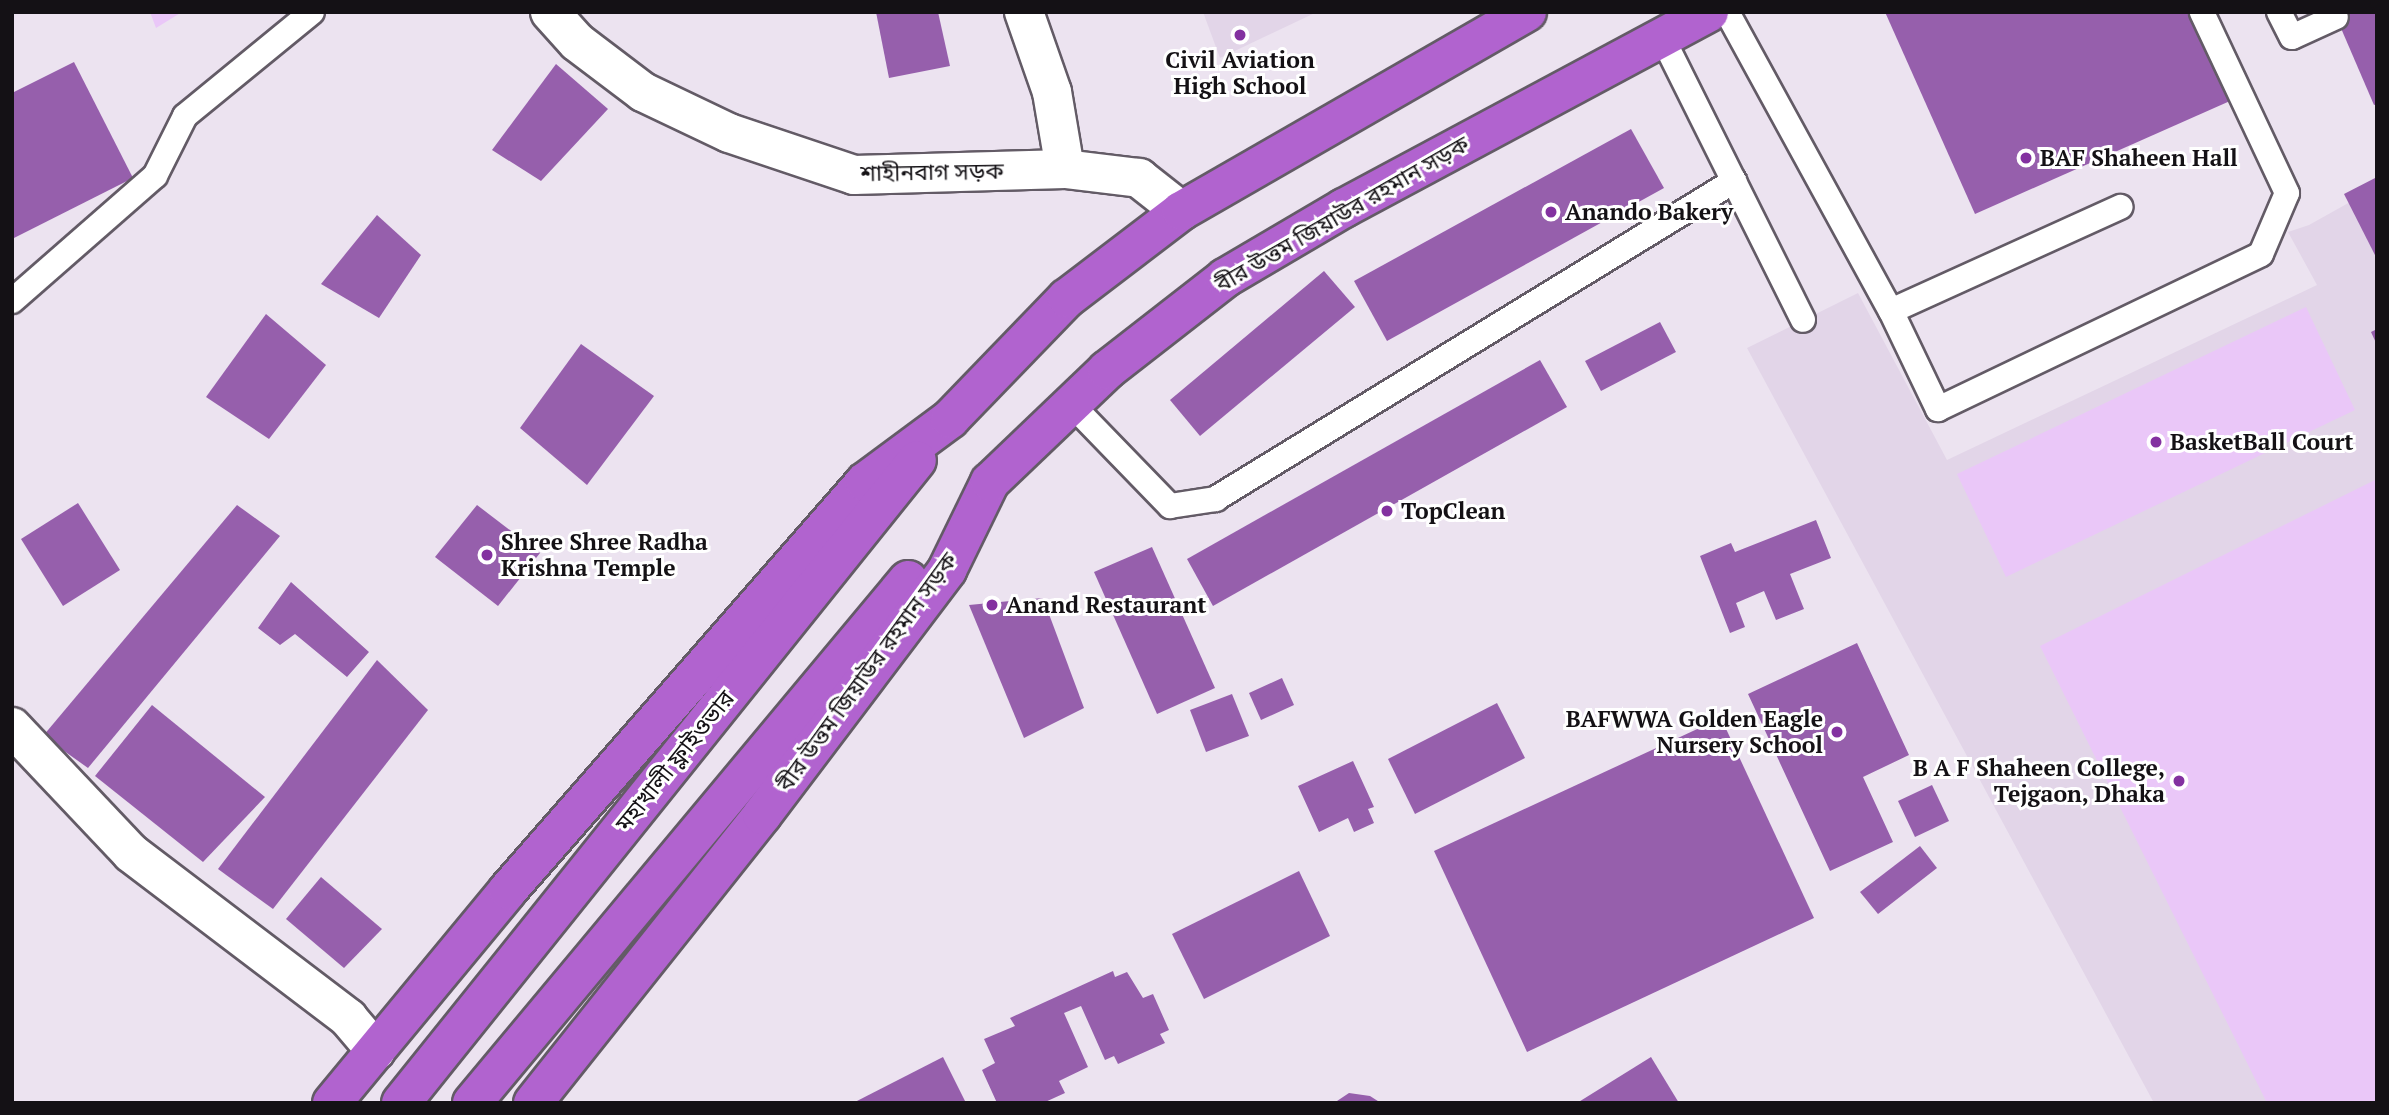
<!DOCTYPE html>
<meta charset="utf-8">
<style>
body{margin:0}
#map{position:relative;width:2389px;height:1115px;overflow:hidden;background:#ece3f0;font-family:"PT Serif","Noto Sans Bengali",serif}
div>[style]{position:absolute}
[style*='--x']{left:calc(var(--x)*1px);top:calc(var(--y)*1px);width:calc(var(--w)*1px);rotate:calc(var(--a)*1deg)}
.built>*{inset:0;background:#e2d5e8}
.green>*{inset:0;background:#eac7f8}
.building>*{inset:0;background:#965fac}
.roads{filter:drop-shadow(2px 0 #635b66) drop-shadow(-2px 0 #635b66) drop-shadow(0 2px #635b66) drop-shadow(0 -2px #635b66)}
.lane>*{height:24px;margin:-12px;padding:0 12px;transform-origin:12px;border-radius:12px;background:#fff}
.street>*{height:38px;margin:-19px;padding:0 19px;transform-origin:19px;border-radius:19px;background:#fff}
.highway>*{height:38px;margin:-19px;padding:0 19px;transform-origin:19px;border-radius:19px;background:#b163cf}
.dots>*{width:19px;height:19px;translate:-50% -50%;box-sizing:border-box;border:4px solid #fff;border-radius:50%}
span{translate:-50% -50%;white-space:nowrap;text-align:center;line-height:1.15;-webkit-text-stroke:6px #fff;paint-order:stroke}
.poi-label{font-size:23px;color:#141115;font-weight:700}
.left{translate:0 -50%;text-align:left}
.right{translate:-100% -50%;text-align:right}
.street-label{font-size:23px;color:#141115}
.frame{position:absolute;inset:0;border:14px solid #141115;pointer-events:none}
</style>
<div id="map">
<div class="built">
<i style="clip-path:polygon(1203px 12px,1317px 12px,1220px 58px)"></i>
<i style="clip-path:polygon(2377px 187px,2377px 1103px,2154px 1103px,1747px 348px,1858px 293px,1947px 460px,2317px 285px,2288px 232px,2309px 225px)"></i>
</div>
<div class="green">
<i style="clip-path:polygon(150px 12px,182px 12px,156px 28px)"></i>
<i style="clip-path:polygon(2306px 307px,2355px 410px,2006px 577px,1957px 474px)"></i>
<i style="clip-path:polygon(2377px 479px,2377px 1103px,2267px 1103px,2040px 646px)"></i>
</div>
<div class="building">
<i style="clip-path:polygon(876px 12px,938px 12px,950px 66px,889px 78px)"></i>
<i style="clip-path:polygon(1885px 12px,2190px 12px,2230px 101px,1975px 214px)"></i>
<i style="clip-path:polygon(2334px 12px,2377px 12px,2377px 104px,2374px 105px)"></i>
<i style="clip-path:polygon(74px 62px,133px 178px,12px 239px,12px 93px)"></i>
<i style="clip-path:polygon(556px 64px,608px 109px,541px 181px,492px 150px)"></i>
<i style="clip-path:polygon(1631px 129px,1664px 188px,1387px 341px,1354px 281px)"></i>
<i style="clip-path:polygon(2377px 177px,2377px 259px,2344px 194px)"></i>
<i style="clip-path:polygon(377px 215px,421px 255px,379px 318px,321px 284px)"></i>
<i style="clip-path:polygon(1324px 271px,1355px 307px,1200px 436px,1170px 400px)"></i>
<i style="clip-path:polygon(266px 314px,326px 365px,269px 439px,206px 397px)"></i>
<i style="clip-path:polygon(1660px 322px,1676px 352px,1601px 391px,1585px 361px)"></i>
<i style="clip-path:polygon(2377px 329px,2377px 345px,2371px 332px)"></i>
<i style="clip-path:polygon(581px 344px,654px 396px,587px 485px,520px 428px)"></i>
<i style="clip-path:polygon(1540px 360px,1567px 407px,1213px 606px,1187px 559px)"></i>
<i style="clip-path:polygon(78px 503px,120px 570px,63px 606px,21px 539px)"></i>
<i style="clip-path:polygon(237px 505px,280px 536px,88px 768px,43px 736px)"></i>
<i style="clip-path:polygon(477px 505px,540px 553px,498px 606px,435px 557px)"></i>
<i style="clip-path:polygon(1816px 520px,1831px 558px,1790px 574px,1804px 609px,1776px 620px,1764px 591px,1736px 603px,1745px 627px,1730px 633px,1700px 556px,1731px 543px,1735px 552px)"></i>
<i style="clip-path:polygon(1152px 547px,1215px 688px,1157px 714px,1094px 572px)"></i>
<i style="clip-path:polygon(291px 582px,369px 652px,347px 677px,295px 634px,280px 645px,258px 628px)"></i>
<i style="clip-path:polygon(1043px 598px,1084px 708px,1024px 738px,969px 605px)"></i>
<i style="clip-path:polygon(1857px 643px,1909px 755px,1863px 777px,1893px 842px,1830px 871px,1748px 694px)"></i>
<i style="clip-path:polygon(377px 660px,428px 710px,273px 909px,218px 869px)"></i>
<i style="clip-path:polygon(1282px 678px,1294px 705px,1261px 720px,1249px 693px)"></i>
<i style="clip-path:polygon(1232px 694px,1249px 736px,1206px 752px,1190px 710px)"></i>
<i style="clip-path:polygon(1497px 703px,1525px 758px,1415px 814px,1388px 759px)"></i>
<i style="clip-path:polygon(152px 705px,265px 797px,203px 862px,95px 776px)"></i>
<i style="clip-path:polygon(1721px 718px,1814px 918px,1527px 1052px,1434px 851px)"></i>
<i style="clip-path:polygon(1353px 761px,1374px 807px,1368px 809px,1374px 823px,1354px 832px,1348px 818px,1319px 832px,1298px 786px)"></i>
<i style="clip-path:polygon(1932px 785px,1949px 821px,1915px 837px,1898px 801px)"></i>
<i style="clip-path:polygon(1920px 846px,1937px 868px,1878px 914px,1860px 892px)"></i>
<i style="clip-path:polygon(1299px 871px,1330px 936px,1204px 999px,1172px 934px)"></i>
<i style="clip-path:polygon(321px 877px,382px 929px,344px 968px,286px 919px)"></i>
<i style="clip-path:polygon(1113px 971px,1115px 977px,1127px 972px,1143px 998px,1153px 994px,1169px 1030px,1160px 1034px,1165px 1043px,1118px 1064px,1114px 1056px,1105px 1060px,1081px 1006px,1064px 1013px,1088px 1067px,1059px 1081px,1065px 1093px,1043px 1103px,997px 1103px,982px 1070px,995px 1063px,984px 1039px,1015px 1026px,1010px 1018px)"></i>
<i style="clip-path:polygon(943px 1057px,966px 1103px,853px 1103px)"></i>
<i style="clip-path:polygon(1651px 1057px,1679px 1103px,1577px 1103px)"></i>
<i style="clip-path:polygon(1349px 1093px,1370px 1096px,1381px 1103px,1334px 1103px)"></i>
</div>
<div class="roads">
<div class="lane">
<i style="--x:1727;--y:12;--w:341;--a:61.3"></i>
<i style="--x:1891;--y:311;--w:109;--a:64.4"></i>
<i style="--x:1938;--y:409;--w:358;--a:-25.6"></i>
<i style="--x:2261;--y:254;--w:66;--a:-66.9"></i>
<i style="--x:2287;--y:193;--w:200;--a:-115.2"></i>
<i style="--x:2279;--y:12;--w:28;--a:63"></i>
<i style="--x:2292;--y:37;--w:48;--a:-24.4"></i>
<i style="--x:1662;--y:37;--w:316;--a:63.5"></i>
<i style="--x:12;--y:301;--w:190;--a:-41.2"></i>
<i style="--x:155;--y:176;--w:67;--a:-63.4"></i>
<i style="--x:185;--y:116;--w:164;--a:-39.3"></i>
<i style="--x:1891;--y:311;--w:252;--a:-24.4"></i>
<i style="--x:1072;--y:405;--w:141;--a:45.9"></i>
<i style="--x:1170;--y:506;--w:47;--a:-8.7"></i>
<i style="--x:1215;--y:499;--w:609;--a:-31.5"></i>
</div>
<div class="street">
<i style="--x:550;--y:12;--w:40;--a:48"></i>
<i style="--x:577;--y:42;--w:83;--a:37.1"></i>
<i style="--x:643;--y:92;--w:95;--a:25.5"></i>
<i style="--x:729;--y:133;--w:132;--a:18.6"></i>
<i style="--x:854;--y:175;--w:211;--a:-1.6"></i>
<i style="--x:1065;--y:169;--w:75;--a:6.9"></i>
<i style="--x:1139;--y:178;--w:53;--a:38.2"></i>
<i style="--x:1024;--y:12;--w:85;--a:70.7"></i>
<i style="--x:1052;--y:92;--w:78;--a:80.4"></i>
<i style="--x:12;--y:727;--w:173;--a:46.6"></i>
<i style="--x:131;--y:853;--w:273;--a:37.2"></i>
<i style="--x:348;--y:1018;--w:43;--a:49.7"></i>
</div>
<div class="highway">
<i style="--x:332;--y:1103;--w:276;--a:-50.4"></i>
<i style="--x:508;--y:890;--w:542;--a:-48.81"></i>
<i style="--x:865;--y:482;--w:106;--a:-36.5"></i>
<i style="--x:950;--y:419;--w:168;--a:-46"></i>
<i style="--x:1067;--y:298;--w:143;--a:-37.3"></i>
<i style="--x:1181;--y:211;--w:399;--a:-29.9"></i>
<i style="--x:401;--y:1103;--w:824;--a:-51.25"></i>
<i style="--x:472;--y:1103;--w:681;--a:-50.18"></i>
<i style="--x:533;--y:1103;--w:368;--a:-51.5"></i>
<i style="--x:762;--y:815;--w:307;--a:-52.9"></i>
<i style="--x:947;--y:570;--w:98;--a:-64"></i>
<i style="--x:990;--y:482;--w:162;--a:-43.7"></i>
<i style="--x:1107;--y:370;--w:150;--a:-37.9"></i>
<i style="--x:1225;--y:278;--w:138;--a:-30.5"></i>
<i style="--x:1344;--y:208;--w:414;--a:-28.2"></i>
</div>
</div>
<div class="dots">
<i style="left:1240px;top:35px;background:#8331a0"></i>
<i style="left:2026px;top:158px;background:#8331a0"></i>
<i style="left:1551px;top:212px;background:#8331a0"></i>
<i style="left:2156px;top:442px;background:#8331a0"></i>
<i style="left:1387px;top:511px;background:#8331a0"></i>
<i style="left:487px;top:555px;background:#8331a0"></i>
<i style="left:992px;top:605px;background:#8331a0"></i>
<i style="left:1837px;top:732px;background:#8331a0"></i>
<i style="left:2179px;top:781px;background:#8331a0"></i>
</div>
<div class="poi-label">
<span style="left:1240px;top:73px">Civil Aviation<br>High School</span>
<span class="left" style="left:2040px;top:158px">BAF Shaheen Hall</span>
<span class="left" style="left:1565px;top:212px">Anando Bakery</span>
<span class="left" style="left:2170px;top:442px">BasketBall Court</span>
<span class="left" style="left:1401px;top:511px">TopClean</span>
<span class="left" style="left:501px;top:555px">Shree Shree Radha<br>Krishna Temple</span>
<span class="left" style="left:1006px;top:605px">Anand Restaurant</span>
<span class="right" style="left:1823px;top:732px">BAFWWA Golden Eagle<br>Nursery School</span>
<span class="right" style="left:2165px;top:781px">B A F Shaheen College,<br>Tejgaon, Dhaka</span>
</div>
<div class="street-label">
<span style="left:932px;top:172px;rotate:-1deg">শাহীনবাগ সড়ক</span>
<span style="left:1342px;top:214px;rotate:-30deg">বীর উত্তম জিয়াউর রহমান সড়ক</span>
<span style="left:867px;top:672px;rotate:-54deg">বীর উত্তম জিয়াউর রহমান সড়ক</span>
<span style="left:675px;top:761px;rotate:-51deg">মহাখালী ফ্লাইওভার</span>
</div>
<div class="frame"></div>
</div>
